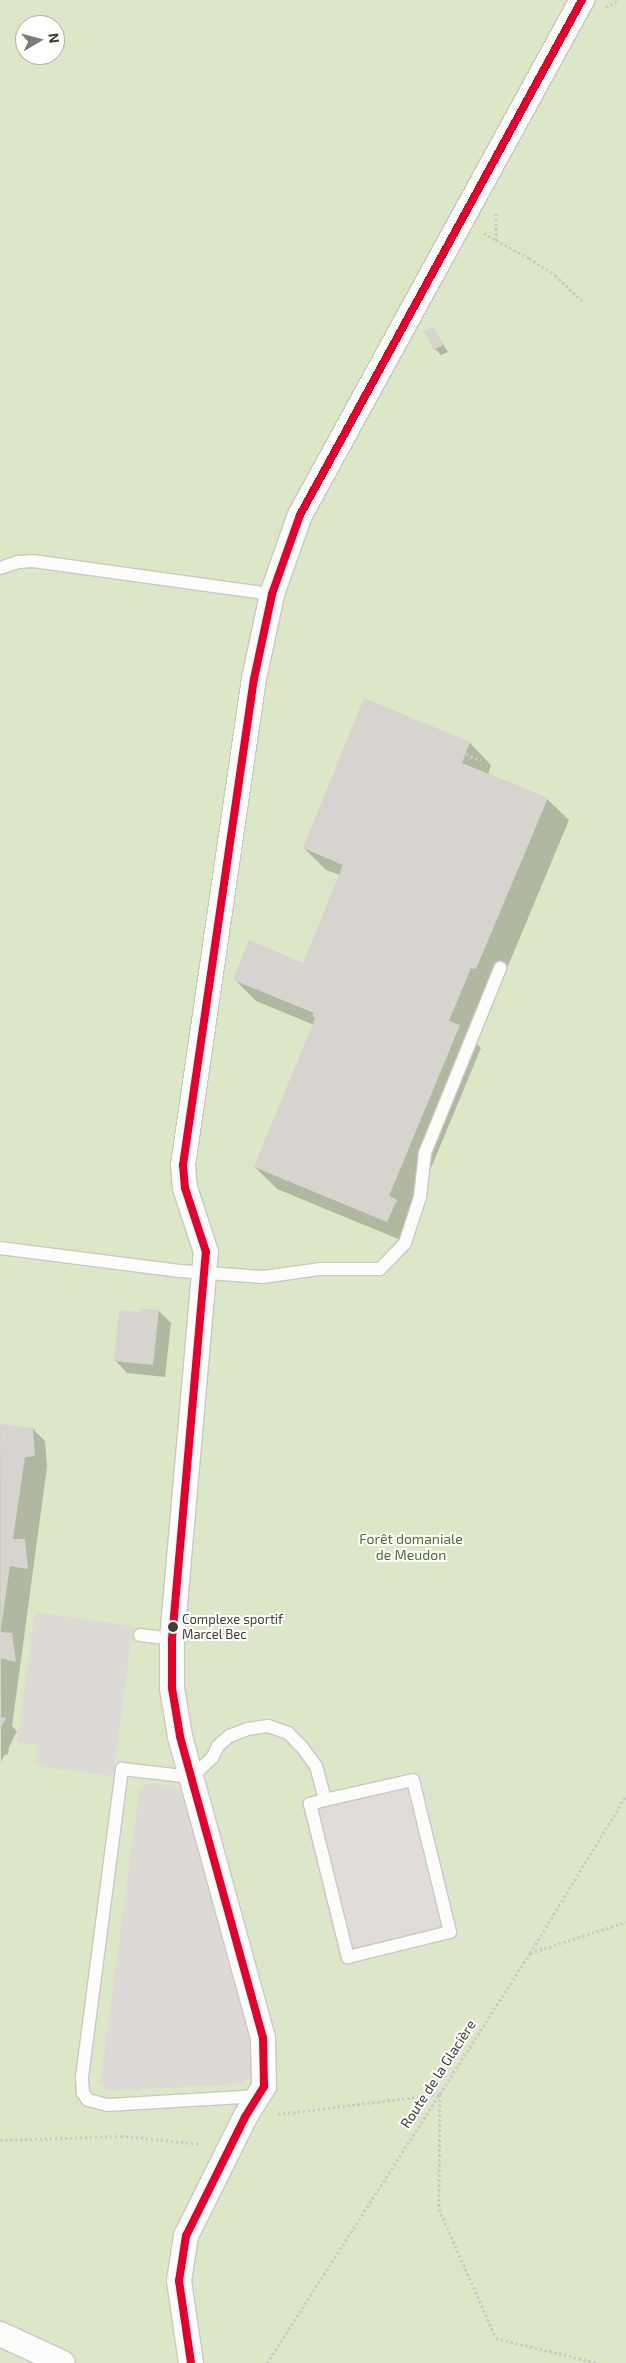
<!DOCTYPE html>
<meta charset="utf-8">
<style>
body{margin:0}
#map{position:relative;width:626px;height:2363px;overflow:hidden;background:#eeebe6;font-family:"Exo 2",sans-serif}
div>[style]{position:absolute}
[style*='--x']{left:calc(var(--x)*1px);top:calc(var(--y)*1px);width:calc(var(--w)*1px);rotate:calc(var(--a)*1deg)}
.industrial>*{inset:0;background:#e1dcd7}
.green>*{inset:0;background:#dce7c7}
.parking>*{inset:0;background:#dddad6}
.shadow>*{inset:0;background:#0003}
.building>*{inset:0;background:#d7d4cf}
.path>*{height:3px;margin-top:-1.5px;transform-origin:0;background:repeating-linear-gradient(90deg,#cccac6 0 2.5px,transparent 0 5px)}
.roads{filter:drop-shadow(1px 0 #cac7c2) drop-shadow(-1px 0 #cac7c2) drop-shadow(0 1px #cac7c2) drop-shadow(0 -1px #cac7c2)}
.service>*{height:12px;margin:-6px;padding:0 6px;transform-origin:6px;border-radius:6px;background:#fcfcfb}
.minor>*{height:24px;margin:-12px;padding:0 12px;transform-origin:12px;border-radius:12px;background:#fcfcfb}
.bus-1>*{height:8px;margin:-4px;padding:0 4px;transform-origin:4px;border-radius:4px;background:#e4002b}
.dots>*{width:14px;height:14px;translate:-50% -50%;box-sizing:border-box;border:2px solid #fff;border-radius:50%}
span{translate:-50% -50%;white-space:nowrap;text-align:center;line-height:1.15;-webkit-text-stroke:4px #fff;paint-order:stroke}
.bus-label{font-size:13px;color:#423c34}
.left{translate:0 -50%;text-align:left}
.park-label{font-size:14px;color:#49712a}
.street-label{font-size:14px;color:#423c34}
.north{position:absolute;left:15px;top:15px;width:50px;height:50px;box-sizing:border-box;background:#fff;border:1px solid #b3b1ae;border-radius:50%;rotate:82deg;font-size:14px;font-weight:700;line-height:20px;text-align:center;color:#423c34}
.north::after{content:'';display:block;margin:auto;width:18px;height:22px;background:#7e7972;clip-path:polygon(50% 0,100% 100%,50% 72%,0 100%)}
</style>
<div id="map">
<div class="industrial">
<i style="clip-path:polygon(419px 1771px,460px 1937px,341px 1967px,300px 1800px)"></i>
</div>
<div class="green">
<i style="clip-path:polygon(evenodd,0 0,626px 0,626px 2363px,0 2363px,0 0,25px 25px,55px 25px,55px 55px,25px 55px,25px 25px,0 0,419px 1771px,460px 1937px,341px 1966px,300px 1800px,419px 1771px)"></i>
</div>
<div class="parking">
<i style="clip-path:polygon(35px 1612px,133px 1626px,113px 1776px,36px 1766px,37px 1745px,17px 1742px)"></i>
<i style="clip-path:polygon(153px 1783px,171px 1786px,184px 1792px,245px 2008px,254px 2066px,253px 2073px,244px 2084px,110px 2091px,105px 2089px,100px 2083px,140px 1786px)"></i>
</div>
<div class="shadow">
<i style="clip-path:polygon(433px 328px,448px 352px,441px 355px,435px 349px)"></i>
<i style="clip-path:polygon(365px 699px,470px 743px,491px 765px,488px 775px,547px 799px,569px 820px,498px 990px,493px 989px,472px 1039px,481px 1048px,411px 1216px,408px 1243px,277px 1189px,255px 1167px,314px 1025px,256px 1001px,234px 979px,304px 964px,340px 875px,326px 870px,304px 848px)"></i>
<i style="clip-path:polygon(159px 1311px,171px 1323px,165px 1377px,127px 1373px,115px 1360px,141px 1314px)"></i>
<i style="clip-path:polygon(0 1425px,33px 1429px,45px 1441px,47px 1467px,12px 1726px,17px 1731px,9px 1747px,8px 1755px,5px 1754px,1px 1762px)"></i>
</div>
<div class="building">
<i style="clip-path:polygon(433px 327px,443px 345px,434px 350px,424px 331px)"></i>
<i style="clip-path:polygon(364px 698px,470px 742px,462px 763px,548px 798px,476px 969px,471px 968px,449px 1021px,460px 1025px,389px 1196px,397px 1200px,387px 1222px,254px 1167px,315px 1018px,312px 1016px,314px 1013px,233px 980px,249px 940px,303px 963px,343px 865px,303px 848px)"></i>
<i style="clip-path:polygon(140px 1308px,159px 1310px,153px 1365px,114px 1361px,119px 1310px,140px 1312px)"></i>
<i style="clip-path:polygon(0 1424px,33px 1428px,35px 1456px,25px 1457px,13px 1539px,25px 1539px,28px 1569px,10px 1566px,1px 1628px)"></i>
<i style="clip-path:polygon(0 1632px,12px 1633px,16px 1662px,0 1658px)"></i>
<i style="clip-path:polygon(0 1717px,6px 1718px,0 1729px)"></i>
</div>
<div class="path">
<i style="--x:606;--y:7;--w:15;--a:-28"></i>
<i style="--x:496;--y:213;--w:27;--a:90"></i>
<i style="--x:496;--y:240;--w:38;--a:29"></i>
<i style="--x:529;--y:258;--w:31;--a:33"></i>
<i style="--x:555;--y:275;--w:37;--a:44"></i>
<i style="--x:484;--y:233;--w:14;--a:30"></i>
<i style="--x:466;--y:754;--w:16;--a:22"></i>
<i style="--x:530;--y:1953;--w:101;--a:-17.9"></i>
<i style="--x:278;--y:2114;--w:163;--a:-7"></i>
<i style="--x:440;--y:2094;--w:115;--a:90.5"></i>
<i style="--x:439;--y:2209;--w:141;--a:66.2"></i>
<i style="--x:496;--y:2338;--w:105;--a:13.8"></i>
<i style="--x:0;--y:2140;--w:121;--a:-1.9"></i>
<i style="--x:121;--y:2136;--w:81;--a:5.6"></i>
<i style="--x:267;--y:2363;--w:487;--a:-57.3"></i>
<i style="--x:530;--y:1953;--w:184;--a:-58.6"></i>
</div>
<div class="roads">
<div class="service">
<i style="--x:0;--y:568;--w:20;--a:-18"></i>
<i style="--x:19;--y:562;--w:14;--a:-4"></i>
<i style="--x:33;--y:561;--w:241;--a:7.9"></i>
<i style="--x:0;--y:1248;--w:181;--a:7.3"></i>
<i style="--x:180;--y:1271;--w:83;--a:4.1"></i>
<i style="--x:263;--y:1277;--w:58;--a:-8"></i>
<i style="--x:320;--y:1269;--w:60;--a:0"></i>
<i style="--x:380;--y:1269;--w:36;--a:-46"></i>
<i style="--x:405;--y:1243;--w:48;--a:-71.9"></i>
<i style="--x:420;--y:1197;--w:44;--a:-83.5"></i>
<i style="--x:425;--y:1153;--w:200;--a:-67.9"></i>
<i style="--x:140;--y:1635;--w:32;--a:7"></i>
<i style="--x:259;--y:2096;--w:152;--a:176.6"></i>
<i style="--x:107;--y:2105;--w:20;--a:-165"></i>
<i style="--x:88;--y:2100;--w:9;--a:-126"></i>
<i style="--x:83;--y:2093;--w:16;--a:-94"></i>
<i style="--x:82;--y:2077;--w:311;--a:-82.6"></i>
<i style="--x:122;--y:1769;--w:70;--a:6.5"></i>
<i style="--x:192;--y:1777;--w:28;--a:-44"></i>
<i style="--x:212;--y:1758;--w:13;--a:-63"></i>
<i style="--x:218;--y:1746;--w:15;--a:-42"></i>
<i style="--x:229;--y:1736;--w:20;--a:-20"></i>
<i style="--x:248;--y:1729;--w:20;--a:-9"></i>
<i style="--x:268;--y:1726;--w:21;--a:19"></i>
<i style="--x:288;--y:1733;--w:20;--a:45"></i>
<i style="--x:302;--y:1747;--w:24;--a:54"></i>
<i style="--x:316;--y:1766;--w:35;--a:75"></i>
<i style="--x:325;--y:1800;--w:16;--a:165"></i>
<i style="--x:310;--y:1804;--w:158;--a:76.1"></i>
<i style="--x:348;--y:1957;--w:105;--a:-13.8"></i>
<i style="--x:450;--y:1932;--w:156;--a:-103.7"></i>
<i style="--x:413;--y:1780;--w:90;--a:167.2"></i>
</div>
<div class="minor">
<i style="--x:0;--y:2334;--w:69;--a:24.7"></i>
<i style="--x:191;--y:2363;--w:83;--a:-98.3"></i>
<i style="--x:179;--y:2281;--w:46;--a:-81.2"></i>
<i style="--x:186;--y:2236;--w:133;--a:-63.6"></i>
<i style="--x:245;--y:2117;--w:36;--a:-58"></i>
<i style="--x:264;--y:2086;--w:48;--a:-91.2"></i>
<i style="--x:263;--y:2038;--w:313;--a:-105.4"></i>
<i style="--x:180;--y:1736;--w:49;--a:-99.5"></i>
<i style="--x:172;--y:1688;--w:49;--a:-90"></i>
<i style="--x:172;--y:1639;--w:388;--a:-85"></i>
<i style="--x:206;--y:1252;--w:67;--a:-108.2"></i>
<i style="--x:185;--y:1188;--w:23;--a:-95"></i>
<i style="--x:183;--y:1165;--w:491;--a:-81.7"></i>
<i style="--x:254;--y:679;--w:87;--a:-78"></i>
<i style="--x:272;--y:594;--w:84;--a:-70.5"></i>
<i style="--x:300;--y:515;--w:587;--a:-61.3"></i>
</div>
</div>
<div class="bus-1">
<i style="--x:191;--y:2363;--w:83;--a:-98.3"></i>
<i style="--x:179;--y:2281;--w:46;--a:-81.2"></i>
<i style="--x:186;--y:2236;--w:133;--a:-63.6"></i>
<i style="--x:245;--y:2117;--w:36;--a:-58"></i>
<i style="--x:264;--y:2086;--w:48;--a:-91.2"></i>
<i style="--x:263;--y:2038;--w:313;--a:-105.4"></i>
<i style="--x:180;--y:1736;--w:49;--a:-99.5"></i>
<i style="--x:172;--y:1688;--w:49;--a:-90"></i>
<i style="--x:172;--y:1639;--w:388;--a:-85"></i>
<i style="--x:206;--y:1252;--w:67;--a:-108.2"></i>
<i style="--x:185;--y:1188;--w:23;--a:-95"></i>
<i style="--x:183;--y:1165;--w:491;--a:-81.7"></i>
<i style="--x:254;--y:679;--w:87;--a:-78"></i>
<i style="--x:272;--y:594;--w:84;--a:-70.5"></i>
<i style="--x:300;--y:515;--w:587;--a:-61.3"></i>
</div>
<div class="dots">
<i style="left:173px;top:1627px;background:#423c34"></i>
</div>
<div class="bus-label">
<span class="left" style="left:182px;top:1627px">Complexe sportif<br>Marcel Bec</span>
</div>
<div class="park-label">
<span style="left:411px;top:1547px">Forêt domaniale<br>de Meudon</span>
</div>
<div class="street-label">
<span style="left:438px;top:2074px;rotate:-57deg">Route de la Glacière</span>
</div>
<div class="north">N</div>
</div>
